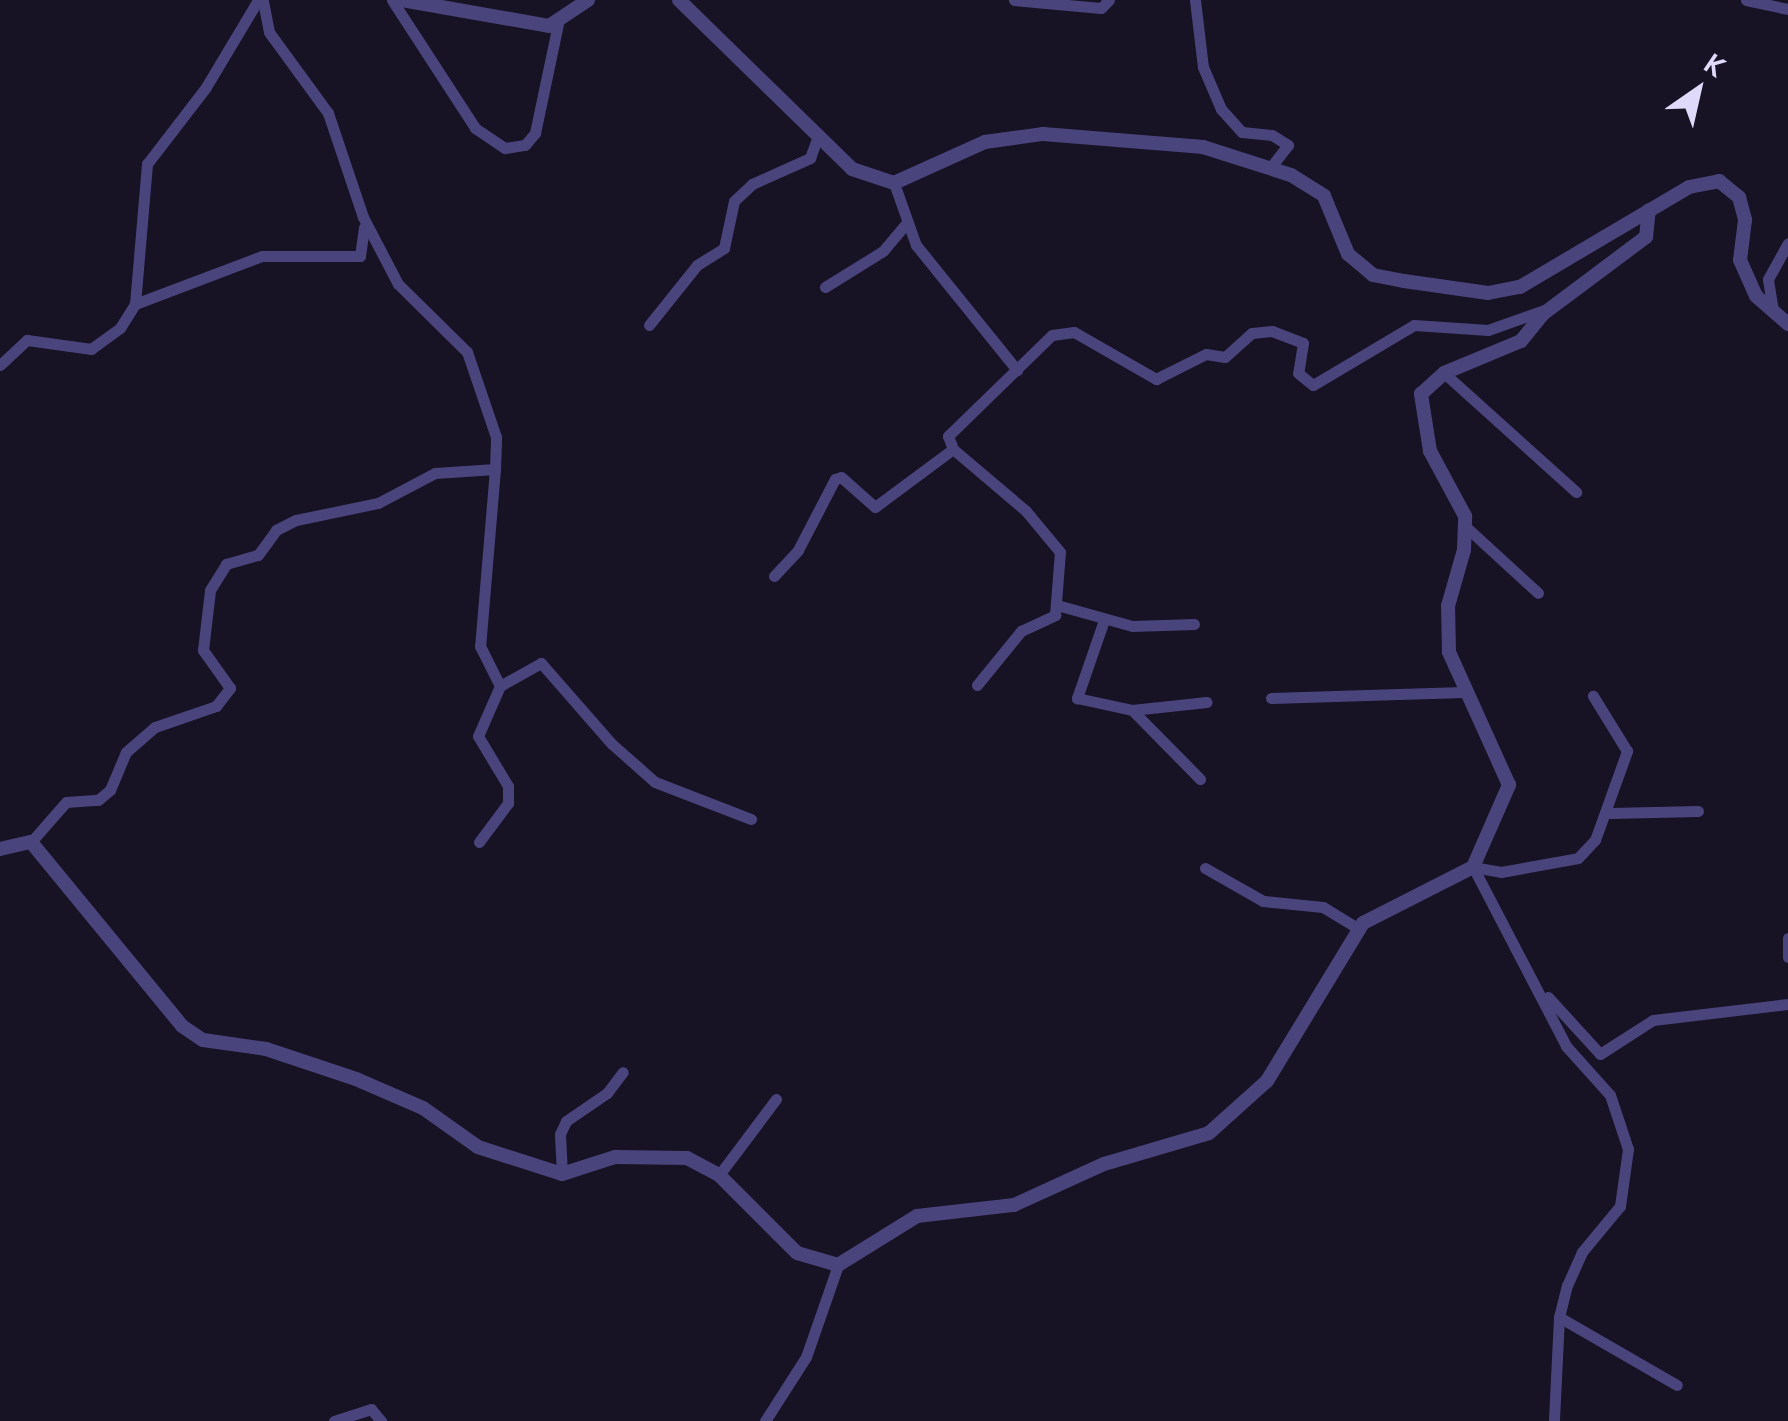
<!DOCTYPE html>
<style>
body{margin:0}
#map{position:relative;width:1788px;height:1421px;overflow:hidden;background:#171224;font-family:"Space Grotesk",sans-serif}
div>[style]{position:absolute}
[style*='--x']{left:calc(var(--x)*1px);top:calc(var(--y)*1px);width:calc(var(--w)*1px);rotate:calc(var(--a)*1deg)}
.minor>*{height:11px;margin:-5.5px;padding:0 5.5px;transform-origin:5.5px;border-radius:5.5px;background:#4a447d}
.tertiary>*{height:14px;margin:-7px;padding:0 7px;transform-origin:7px;border-radius:7px;background:#4a447d}
span{translate:-50% -50%;white-space:nowrap;text-align:center;line-height:1.15;-webkit-text-stroke:8px #171224;paint-order:stroke}
.north{position:absolute;left:1648px;top:40px;width:100px;height:100px;-webkit-text-stroke:8px #171224;paint-order:stroke;rotate:34deg;font-size:28px;font-weight:700;line-height:40px;text-align:center;color:#e0dafa}
.north::after{content:'';display:block;margin:auto;width:35px;height:45px;background:#e0dafa;clip-path:polygon(50% 0,100% 100%,50% 72%,0 100%)}
</style>
<div id="map">
<div class="minor">
<i style="--x:392;--y:0;--w:153;--a:57"></i>
<i style="--x:475;--y:128;--w:36;--a:34"></i>
<i style="--x:505;--y:148;--w:20;--a:-9"></i>
<i style="--x:525;--y:145;--w:16;--a:-50"></i>
<i style="--x:535;--y:133;--w:111;--a:-78.1"></i>
<i style="--x:1014;--y:0;--w:87;--a:5.3"></i>
<i style="--x:1101;--y:8;--w:11;--a:-45"></i>
<i style="--x:1195;--y:0;--w:67;--a:83.2"></i>
<i style="--x:1203;--y:67;--w:46;--a:66.8"></i>
<i style="--x:1221;--y:109;--w:31;--a:48"></i>
<i style="--x:1242;--y:132;--w:30;--a:6"></i>
<i style="--x:1272;--y:135;--w:19;--a:32"></i>
<i style="--x:1288;--y:145;--w:29;--a:128"></i>
<i style="--x:1746;--y:0;--w:43;--a:12.1"></i>
<i style="--x:894;--y:183;--w:66;--a:70.5"></i>
<i style="--x:916;--y:245;--w:161;--a:51.1"></i>
<i style="--x:825;--y:287;--w:68;--a:-31.8"></i>
<i style="--x:883;--y:251;--w:34;--a:-50"></i>
<i style="--x:135;--y:304;--w:141;--a:-85.1"></i>
<i style="--x:147;--y:164;--w:97;--a:-52.5"></i>
<i style="--x:206;--y:87;--w:101;--a:-59.1"></i>
<i style="--x:1773;--y:311;--w:32;--a:-99"></i>
<i style="--x:1768;--y:279;--w:41;--a:-60.9"></i>
<i style="--x:649;--y:325;--w:77;--a:-51.3"></i>
<i style="--x:697;--y:265;--w:32;--a:-32"></i>
<i style="--x:724;--y:248;--w:48;--a:-78"></i>
<i style="--x:734;--y:201;--w:25;--a:-43"></i>
<i style="--x:752;--y:184;--w:64;--a:-24.1"></i>
<i style="--x:810;--y:158;--w:20;--a:-70"></i>
<i style="--x:0;--y:365;--w:37;--a:-43"></i>
<i style="--x:27;--y:340;--w:65;--a:8"></i>
<i style="--x:91;--y:349;--w:36;--a:-36"></i>
<i style="--x:120;--y:328;--w:28;--a:-58"></i>
<i style="--x:135;--y:304;--w:136;--a:-20.7"></i>
<i style="--x:262;--y:256;--w:98;--a:0"></i>
<i style="--x:360;--y:256;--w:29;--a:-82"></i>
<i style="--x:1444;--y:373;--w:178;--a:42"></i>
<i style="--x:495;--y:469;--w:178;--a:94.8"></i>
<i style="--x:480;--y:646;--w:45;--a:63.4"></i>
<i style="--x:500;--y:686;--w:47;--a:-29.3"></i>
<i style="--x:541;--y:663;--w:108;--a:48.8"></i>
<i style="--x:612;--y:744;--w:57;--a:41.5"></i>
<i style="--x:655;--y:782;--w:103;--a:21.1"></i>
<i style="--x:1465;--y:526;--w:99;--a:42.5"></i>
<i style="--x:774;--y:576;--w:35;--a:-47"></i>
<i style="--x:798;--y:550;--w:80;--a:-62.5"></i>
<i style="--x:835;--y:479;--w:6;--a:-18"></i>
<i style="--x:841;--y:477;--w:45;--a:41.4"></i>
<i style="--x:875;--y:507;--w:97;--a:-36.6"></i>
<i style="--x:1057;--y:605;--w:78;--a:15.6"></i>
<i style="--x:1132;--y:626;--w:62;--a:-1.8"></i>
<i style="--x:1104;--y:620;--w:83;--a:109.1"></i>
<i style="--x:1077;--y:698;--w:56;--a:12.3"></i>
<i style="--x:1132;--y:710;--w:75;--a:-6.1"></i>
<i style="--x:977;--y:685;--w:70;--a:-50.8"></i>
<i style="--x:1021;--y:631;--w:38;--a:-25"></i>
<i style="--x:1055;--y:615;--w:63;--a:-85.5"></i>
<i style="--x:1060;--y:552;--w:53;--a:-129.7"></i>
<i style="--x:1026;--y:511;--w:96;--a:-139.7"></i>
<i style="--x:953;--y:449;--w:14;--a:-111"></i>
<i style="--x:948;--y:436;--w:145;--a:-44.2"></i>
<i style="--x:1052;--y:335;--w:22;--a:-8"></i>
<i style="--x:1074;--y:332;--w:95;--a:29.8"></i>
<i style="--x:1156;--y:379;--w:56;--a:-26.6"></i>
<i style="--x:1206;--y:354;--w:19;--a:9"></i>
<i style="--x:1225;--y:357;--w:36;--a:-42"></i>
<i style="--x:1252;--y:333;--w:20;--a:-6"></i>
<i style="--x:1272;--y:331;--w:33;--a:21"></i>
<i style="--x:1303;--y:343;--w:30;--a:99"></i>
<i style="--x:1298;--y:373;--w:19;--a:39"></i>
<i style="--x:1313;--y:385;--w:117;--a:-30.7"></i>
<i style="--x:1414;--y:325;--w:74;--a:3.9"></i>
<i style="--x:1488;--y:330;--w:63;--a:-19.6"></i>
<i style="--x:1271;--y:698;--w:192;--a:-1.8"></i>
<i style="--x:1132;--y:710;--w:97;--a:45.4"></i>
<i style="--x:1610;--y:813;--w:88;--a:-1.3"></i>
<i style="--x:31;--y:842;--w:53;--a:-48.8"></i>
<i style="--x:66;--y:802;--w:32;--a:-4"></i>
<i style="--x:98;--y:800;--w:16;--a:-40"></i>
<i style="--x:110;--y:790;--w:41;--a:-67.2"></i>
<i style="--x:126;--y:752;--w:38;--a:-41"></i>
<i style="--x:155;--y:727;--w:65;--a:-19"></i>
<i style="--x:216;--y:706;--w:23;--a:-52"></i>
<i style="--x:230;--y:688;--w:47;--a:-125.4"></i>
<i style="--x:203;--y:650;--w:60;--a:-83.3"></i>
<i style="--x:210;--y:590;--w:31;--a:-58"></i>
<i style="--x:226;--y:564;--w:33;--a:-16"></i>
<i style="--x:258;--y:555;--w:31;--a:-54"></i>
<i style="--x:276;--y:530;--w:22;--a:-27"></i>
<i style="--x:296;--y:520;--w:84;--a:-11.7"></i>
<i style="--x:378;--y:503;--w:64;--a:-27.8"></i>
<i style="--x:435;--y:473;--w:60;--a:-3.8"></i>
<i style="--x:495;--y:469;--w:32;--a:-88"></i>
<i style="--x:496;--y:437;--w:90;--a:-108.8"></i>
<i style="--x:467;--y:352;--w:97;--a:-135.4"></i>
<i style="--x:398;--y:284;--w:76;--a:-117.6"></i>
<i style="--x:363;--y:217;--w:110;--a:-108.6"></i>
<i style="--x:328;--y:113;--w:100;--a:-126.1"></i>
<i style="--x:269;--y:32;--w:33;--a:-101"></i>
<i style="--x:479;--y:842;--w:49;--a:-53.4"></i>
<i style="--x:508;--y:803;--w:17;--a:-90"></i>
<i style="--x:508;--y:786;--w:58;--a:-121"></i>
<i style="--x:478;--y:736;--w:55;--a:-66.3"></i>
<i style="--x:1473;--y:867;--w:202;--a:62.5"></i>
<i style="--x:1566;--y:1046;--w:66;--a:48.1"></i>
<i style="--x:1610;--y:1095;--w:57;--a:71.6"></i>
<i style="--x:1628;--y:1149;--w:58;--a:98"></i>
<i style="--x:1620;--y:1206;--w:60;--a:129.6"></i>
<i style="--x:1582;--y:1252;--w:36;--a:114"></i>
<i style="--x:1567;--y:1285;--w:33;--a:104"></i>
<i style="--x:1559;--y:1317;--w:104;--a:92.8"></i>
<i style="--x:1473;--y:867;--w:28;--a:10"></i>
<i style="--x:1501;--y:872;--w:78;--a:-10.3"></i>
<i style="--x:1578;--y:858;--w:25;--a:-47"></i>
<i style="--x:1595;--y:840;--w:95;--a:-70.2"></i>
<i style="--x:1627;--y:751;--w:65;--a:-121.7"></i>
<i style="--x:1205;--y:868;--w:67;--a:29.6"></i>
<i style="--x:1263;--y:901;--w:60;--a:5.7"></i>
<i style="--x:1323;--y:907;--w:42;--a:31.4"></i>
<i style="--x:1788;--y:938;--w:19;--a:90"></i>
<i style="--x:1548;--y:997;--w:77;--a:47.6"></i>
<i style="--x:1600;--y:1054;--w:63;--a:-32.7"></i>
<i style="--x:1653;--y:1020;--w:136;--a:-6.8"></i>
<i style="--x:562;--y:1174;--w:40;--a:-92.9"></i>
<i style="--x:560;--y:1134;--w:14;--a:-65"></i>
<i style="--x:566;--y:1121;--w:50;--a:-34.3"></i>
<i style="--x:607;--y:1093;--w:26;--a:-53"></i>
<i style="--x:719;--y:1175;--w:95;--a:-53.1"></i>
<i style="--x:1559;--y:1317;--w:136;--a:30"></i>
<i style="--x:334;--y:1421;--w:39;--a:-18"></i>
<i style="--x:371;--y:1409;--w:16;--a:50"></i>
<i style="--x:765;--y:1421;--w:76;--a:-57.4"></i>
<i style="--x:806;--y:1357;--w:97;--a:-70.8"></i>
</div>
<div class="tertiary">
<i style="--x:402;--y:0;--w:149;--a:10"></i>
<i style="--x:549;--y:26;--w:47;--a:-33.7"></i>
<i style="--x:679;--y:0;--w:242;--a:44.3"></i>
<i style="--x:852;--y:169;--w:44;--a:18.4"></i>
<i style="--x:894;--y:183;--w:100;--a:-24.3"></i>
<i style="--x:985;--y:142;--w:59;--a:-7.9"></i>
<i style="--x:1043;--y:134;--w:161;--a:4.6"></i>
<i style="--x:1203;--y:147;--w:92;--a:17.7"></i>
<i style="--x:1291;--y:175;--w:39;--a:32"></i>
<i style="--x:1324;--y:196;--w:63;--a:67.5"></i>
<i style="--x:1348;--y:254;--w:33;--a:40"></i>
<i style="--x:1373;--y:275;--w:32;--a:11"></i>
<i style="--x:1404;--y:281;--w:85;--a:8.1"></i>
<i style="--x:1488;--y:293;--w:33;--a:-11"></i>
<i style="--x:1520;--y:287;--w:196;--a:-30.6"></i>
<i style="--x:1689;--y:187;--w:31;--a:-11"></i>
<i style="--x:1719;--y:181;--w:26;--a:39"></i>
<i style="--x:1739;--y:197;--w:24;--a:75"></i>
<i style="--x:1745;--y:220;--w:40;--a:97.1"></i>
<i style="--x:1740;--y:260;--w:39;--a:66"></i>
<i style="--x:1756;--y:296;--w:43;--a:41.2"></i>
<i style="--x:0;--y:849;--w:32;--a:-13"></i>
<i style="--x:31;--y:842;--w:238;--a:50.6"></i>
<i style="--x:182;--y:1026;--w:25;--a:34"></i>
<i style="--x:203;--y:1040;--w:64;--a:8.1"></i>
<i style="--x:266;--y:1049;--w:95;--a:18.4"></i>
<i style="--x:356;--y:1079;--w:73;--a:23.4"></i>
<i style="--x:423;--y:1108;--w:67;--a:35.3"></i>
<i style="--x:478;--y:1147;--w:88;--a:17.8"></i>
<i style="--x:562;--y:1174;--w:56;--a:-17.8"></i>
<i style="--x:615;--y:1157;--w:72;--a:0.8"></i>
<i style="--x:687;--y:1158;--w:36;--a:28"></i>
<i style="--x:719;--y:1175;--w:110;--a:45"></i>
<i style="--x:797;--y:1253;--w:43;--a:16.3"></i>
<i style="--x:838;--y:1265;--w:93;--a:-31.8"></i>
<i style="--x:917;--y:1216;--w:98;--a:-6.5"></i>
<i style="--x:1014;--y:1205;--w:99;--a:-24.5"></i>
<i style="--x:1104;--y:1164;--w:109;--a:-16.4"></i>
<i style="--x:1209;--y:1133;--w:78;--a:-41.9"></i>
<i style="--x:1267;--y:1081;--w:185;--a:-58.7"></i>
<i style="--x:1363;--y:923;--w:123;--a:-27"></i>
<i style="--x:1473;--y:867;--w:90;--a:-66.3"></i>
<i style="--x:1509;--y:785;--w:146;--a:-114.3"></i>
<i style="--x:1449;--y:652;--w:46;--a:-91.2"></i>
<i style="--x:1448;--y:606;--w:58;--a:-74.1"></i>
<i style="--x:1464;--y:550;--w:34;--a:-88"></i>
<i style="--x:1465;--y:516;--w:74;--a:-118.3"></i>
<i style="--x:1430;--y:451;--w:58;--a:-99"></i>
<i style="--x:1421;--y:394;--w:31;--a:-42"></i>
<i style="--x:1444;--y:373;--w:83;--a:-22.6"></i>
<i style="--x:1521;--y:341;--w:35;--a:-51"></i>
<i style="--x:1543;--y:314;--w:129;--a:-36.8"></i>
<i style="--x:1646;--y:237;--w:27;--a:-84"></i>
</div>
<div class="north">K</div>
</div>
